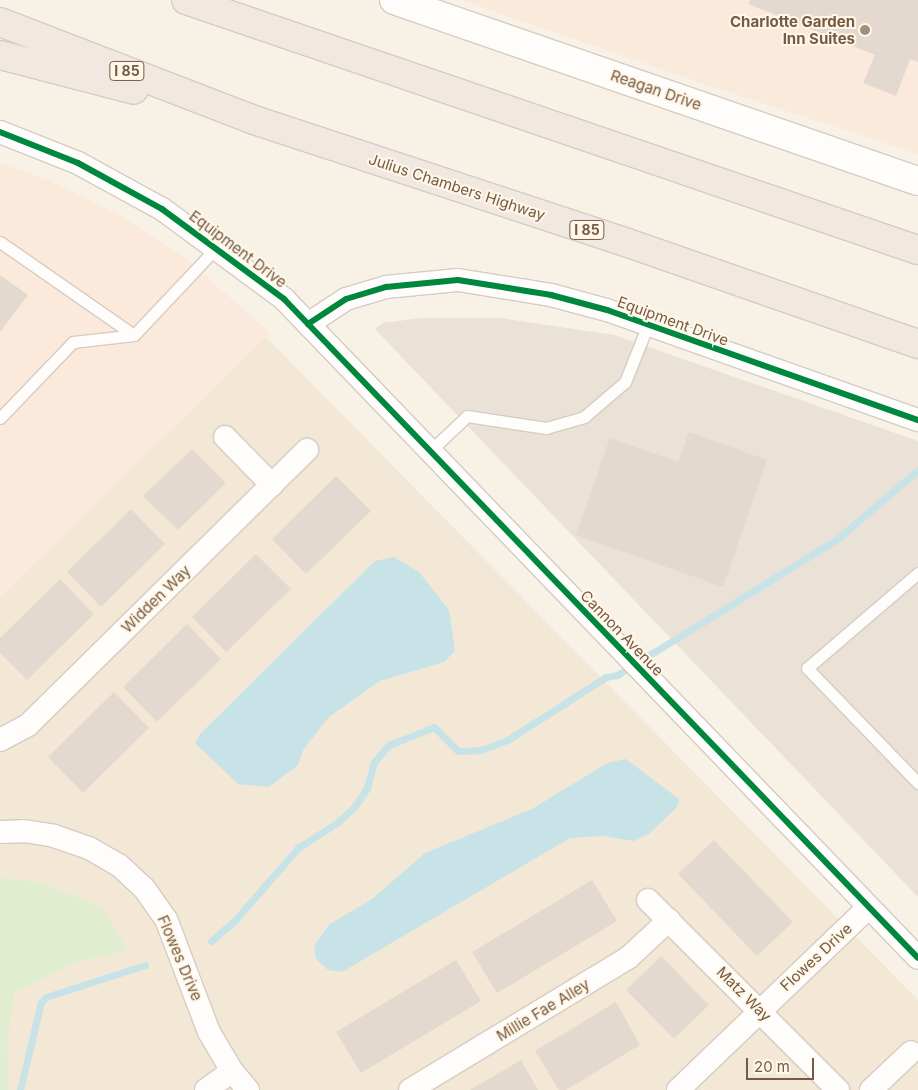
<!DOCTYPE html>
<style>
body{margin:0}
#map{position:relative;width:918px;height:1090px;overflow:hidden;background:#f7f1e6;font-family:Inter,sans-serif}
div>[style]{position:absolute}
[style*='--x']{left:calc(var(--x)*1px);top:calc(var(--y)*1px);width:calc(var(--w)*1px);rotate:calc(var(--a)*1deg)}
.residential>*{inset:0;background:#f3e8d5}
.commercial>*{inset:0;background:#fbe9db}
.industrial>*{inset:0;background:#eae1d7}
.green>*{inset:0;background:#e0eecf}
.water>*{inset:0;background:#c7e3e7}
.stream>*{height:7px;margin:-3.5px;padding:0 3.5px;transform-origin:3.5px;border-radius:3.5px;background:#c7e3e7}
.building>*{inset:0;background:#e3d9ce}
.roads{filter:drop-shadow(1px 0 #d6ccc1) drop-shadow(-1px 0 #d6ccc1) drop-shadow(0 1px #d6ccc1) drop-shadow(0 -1px #d6ccc1)}
.lane>*{height:11px;margin:-5.5px;padding:0 5.5px;transform-origin:5.5px;border-radius:5.5px;background:#fefdfb}
.street>*{height:22px;margin:-11px;padding:0 11px;transform-origin:11px;border-radius:11px;background:#fefdfb}
.secondary>*{height:28px;margin:-14px;padding:0 14px;transform-origin:14px;border-radius:14px;background:#fefdfb}
.highway>*{height:28px;margin:-14px;padding:0 14px;transform-origin:14px;border-radius:14px;background:#f1e8e2}
.cycleway>*{height:6px;margin:-3px;padding:0 3px;transform-origin:3px;border-radius:3px;background:#00873e}
.dots>*{width:14px;height:14px;translate:-50% -50%;box-sizing:border-box;border:2px solid #fff7e7;border-radius:50%}
span{translate:-50% -50%;white-space:nowrap;text-align:center;line-height:1.15;-webkit-text-stroke:4px #fff7e7;paint-order:stroke}
.shield-label span{padding:1px 4px;background:#fff7e7;border:1px solid;border-radius:4px;-webkit-text-stroke-width:0}
.shield-label{font-size:14px;color:#765a45;font-weight:700}
.poi-label{font-size:15px;color:#765a45;font-weight:700}
.right{translate:-100% -50%;text-align:right}
.street-label{font-size:15px;color:#765a45}
.scale{position:absolute;left:746px;top:1058px;width:68px;height:22px;box-sizing:border-box;border:2px solid #765a45;border-top:0;padding-left:6px;font-size:15px;line-height:18px;white-space:nowrap;color:#765a45;-webkit-text-stroke:4px #fff7e7;paint-order:stroke}
</style>
<div id="map">
<div class="residential">
<i style="clip-path:polygon(266px 337px,918px 1000px,918px 1090px,0 1090px,0 597px)"></i>
</div>
<div class="commercial">
<i style="clip-path:polygon(462px 0,918px 0,918px 154px,701px 83px)"></i>
<i style="clip-path:polygon(0 163px,50px 181px,118px 214px,182px 255px,270px 333px,0 597px)"></i>
</div>
<div class="industrial">
<i style="clip-path:polygon(422px 318px,500px 318px,614px 335px,918px 441px,918px 897px,375px 329px,383px 323px)"></i>
</div>
<div class="green">
<i style="clip-path:polygon(0 878px,38px 882px,102px 907px,129px 950px,74px 963px,15px 992px,7px 1043px,9px 1090px,0 1090px)"></i>
</div>
<div class="water">
<i style="clip-path:polygon(394px 557px,419px 572px,449px 610px,455px 651px,444px 662px,380px 681px,329px 717px,303px 750px,298px 765px,269px 787px,238px 784px,195px 743px,200px 734px,375px 561px)"></i>
<i style="clip-path:polygon(626px 759px,679px 799px,677px 807px,649px 834px,634px 841px,603px 836px,570px 838px,342px 972px,328px 970px,316px 959px,314px 945px,330px 924px,372px 899px,425px 853px,532px 809px,607px 763px)"></i>
</div>
<div class="stream">
<i style="--x:211;--y:941;--w:33;--a:-41"></i>
<i style="--x:236;--y:919;--w:94;--a:-48.9"></i>
<i style="--x:298;--y:848;--w:48;--a:-33"></i>
<i style="--x:338;--y:822;--w:23;--a:-43"></i>
<i style="--x:355;--y:806;--w:22;--a:-56"></i>
<i style="--x:367;--y:788;--w:27;--a:-75"></i>
<i style="--x:374;--y:762;--w:23;--a:-49"></i>
<i style="--x:389;--y:745;--w:48;--a:-21.8"></i>
<i style="--x:434;--y:727;--w:34;--a:45"></i>
<i style="--x:458;--y:751;--w:23;--a:-2"></i>
<i style="--x:481;--y:750;--w:30;--a:-21"></i>
<i style="--x:509;--y:739;--w:115;--a:-32.6"></i>
<i style="--x:606;--y:677;--w:11;--a:-10"></i>
<i style="--x:617;--y:675;--w:257;--a:-31.7"></i>
<i style="--x:836;--y:540;--w:108;--a:-40.5"></i>
<i style="--x:20;--y:1090;--w:90;--a:-76.6"></i>
<i style="--x:41;--y:1002;--w:7;--a:-45"></i>
<i style="--x:46;--y:997;--w:104;--a:-17.9"></i>
</div>
<div class="building">
<i style="clip-path:polygon(750px 0,918px 0,918px 62px,910px 59px,896px 96px,863px 83px,875px 55px,748px 4px)"></i>
<i style="clip-path:polygon(0 275px,28px 295px,0 332px)"></i>
<i style="clip-path:polygon(689px 432px,767px 460px,723px 587px,576px 535px,610px 438px,678px 462px)"></i>
<i style="clip-path:polygon(192px 449px,226px 483px,178px 530px,143px 496px)"></i>
<i style="clip-path:polygon(336px 476px,371px 511px,306px 574px,272px 539px)"></i>
<i style="clip-path:polygon(131px 509px,165px 544px,101px 607px,67px 572px)"></i>
<i style="clip-path:polygon(256px 554px,291px 589px,226px 652px,192px 617px)"></i>
<i style="clip-path:polygon(60px 579px,94px 614px,27px 680px,0 653px,0 638px)"></i>
<i style="clip-path:polygon(187px 624px,221px 659px,157px 722px,123px 687px)"></i>
<i style="clip-path:polygon(114px 692px,149px 728px,83px 793px,48px 757px)"></i>
<i style="clip-path:polygon(714px 840px,793px 922px,757px 956px,678px 874px)"></i>
<i style="clip-path:polygon(592px 880px,617px 921px,497px 993px,472px 952px)"></i>
<i style="clip-path:polygon(661px 956px,709px 1005px,674px 1039px,626px 990px)"></i>
<i style="clip-path:polygon(456px 960px,481px 1001px,361px 1073px,336px 1032px)"></i>
<i style="clip-path:polygon(616px 1002px,640px 1045px,566px 1090px,559px 1090px,535px 1051px)"></i>
<i style="clip-path:polygon(521px 1060px,538px 1090px,470px 1090px)"></i>
</div>
<div class="roads">
<div class="lane">
<i style="--x:0;--y:242;--w:163;--a:34.8"></i>
<i style="--x:0;--y:418;--w:105;--a:-46.2"></i>
<i style="--x:73;--y:342;--w:61;--a:-6.5"></i>
<i style="--x:134;--y:335;--w:121;--a:-46.7"></i>
<i style="--x:430;--y:451;--w:51;--a:-43.4"></i>
<i style="--x:467;--y:416;--w:80;--a:8.6"></i>
<i style="--x:546;--y:428;--w:40;--a:-16"></i>
<i style="--x:584;--y:417;--w:54;--a:-40.5"></i>
<i style="--x:625;--y:382;--w:59;--a:-68.2"></i>
<i style="--x:918;--y:573;--w:146;--a:139.4"></i>
<i style="--x:807;--y:668;--w:160;--a:46"></i>
</div>
<div class="street">
<i style="--x:0;--y:132;--w:84;--a:21.7"></i>
<i style="--x:78;--y:163;--w:96;--a:28.7"></i>
<i style="--x:162;--y:209;--w:152;--a:36.4"></i>
<i style="--x:284;--y:299;--w:914;--a:46.11"></i>
<i style="--x:308;--y:324;--w:45;--a:-33.3"></i>
<i style="--x:346;--y:299;--w:42;--a:-16.7"></i>
<i style="--x:386;--y:287;--w:72;--a:-5.6"></i>
<i style="--x:458;--y:280;--w:51;--a:9.1"></i>
<i style="--x:508;--y:288;--w:44;--a:9.2"></i>
<i style="--x:551;--y:295;--w:58;--a:15"></i>
<i style="--x:607;--y:310;--w:330;--a:19.5"></i>
<i style="--x:225;--y:437;--w:67;--a:45.6"></i>
<i style="--x:0;--y:740;--w:32;--a:-28"></i>
<i style="--x:28;--y:725;--w:392;--a:-44.6"></i>
<i style="--x:0;--y:832;--w:24;--a:-2"></i>
<i style="--x:24;--y:831;--w:30;--a:9"></i>
<i style="--x:54;--y:836;--w:37;--a:19"></i>
<i style="--x:89;--y:848;--w:34;--a:30"></i>
<i style="--x:119;--y:865;--w:34;--a:43"></i>
<i style="--x:144;--y:888;--w:38;--a:55"></i>
<i style="--x:166;--y:919;--w:121;--a:69.2"></i>
<i style="--x:209;--y:1032;--w:45;--a:59.5"></i>
<i style="--x:232;--y:1071;--w:25;--a:50"></i>
<i style="--x:648;--y:900;--w:269;--a:45"></i>
<i style="--x:206;--y:1090;--w:32;--a:-36"></i>
<i style="--x:410;--y:1090;--w:255;--a:-31.2"></i>
<i style="--x:628;--y:958;--w:56;--a:-42.8"></i>
<i style="--x:678;--y:1090;--w:263;--a:-43.8"></i>
<i style="--x:871;--y:1090;--w:55;--a:-43.5"></i>
</div>
<div class="secondary">
<i style="--x:394;--y:0;--w:554;--a:19.06"></i>
</div>
<div class="highway">
<i style="--x:186;--y:0;--w:774;--a:18.86"></i>
<i style="--x:0;--y:22;--w:272;--a:21.1"></i>
<i style="--x:254;--y:120;--w:391;--a:18.2"></i>
<i style="--x:625;--y:242;--w:310;--a:19.2"></i>
<i style="--x:0;--y:55;--w:138;--a:14.6"></i>
</div>
</div>
<div class="cycleway">
<i style="--x:0;--y:132;--w:84;--a:21.7"></i>
<i style="--x:78;--y:163;--w:96;--a:28.7"></i>
<i style="--x:162;--y:209;--w:152;--a:36.4"></i>
<i style="--x:284;--y:299;--w:914;--a:46.11"></i>
<i style="--x:308;--y:324;--w:45;--a:-33.3"></i>
<i style="--x:346;--y:299;--w:42;--a:-16.7"></i>
<i style="--x:386;--y:287;--w:72;--a:-5.6"></i>
<i style="--x:458;--y:280;--w:51;--a:9.1"></i>
<i style="--x:508;--y:288;--w:44;--a:9.2"></i>
<i style="--x:551;--y:295;--w:58;--a:15"></i>
<i style="--x:607;--y:310;--w:330;--a:19.5"></i>
</div>
<div class="dots">
<i style="left:865px;top:30px;background:#a38f7d"></i>
</div>
<div class="shield-label">
<span style="left:127px;top:71px">I 85</span>
<span style="left:587px;top:230px">I 85</span>
</div>
<div class="poi-label">
<span class="right" style="left:855px;top:30px">Charlotte Garden<br>Inn Suites</span>
</div>
<div class="street-label">
<span style="left:656px;top:90px;rotate:19deg">Reagan Drive</span>
<span style="left:457px;top:187px;rotate:18deg">Julius Chambers Highway</span>
<span style="left:238px;top:249px;rotate:37deg">Equipment Drive</span>
<span style="left:673px;top:321px;rotate:20deg">Equipment Drive</span>
<span style="left:156px;top:599px;rotate:-44deg">Widden Way</span>
<span style="left:622px;top:633px;rotate:46deg">Cannon Avenue</span>
<span style="left:816px;top:957px;rotate:-43deg">Flowes Drive</span>
<span style="left:180px;top:958px;rotate:67deg">Flowes Drive</span>
<span style="left:744px;top:994px;rotate:45deg">Matz Way</span>
<span style="left:543px;top:1010px;rotate:-31deg">Millie Fae Alley</span>
</div>
<div class="scale">20 m</div>
</div>
